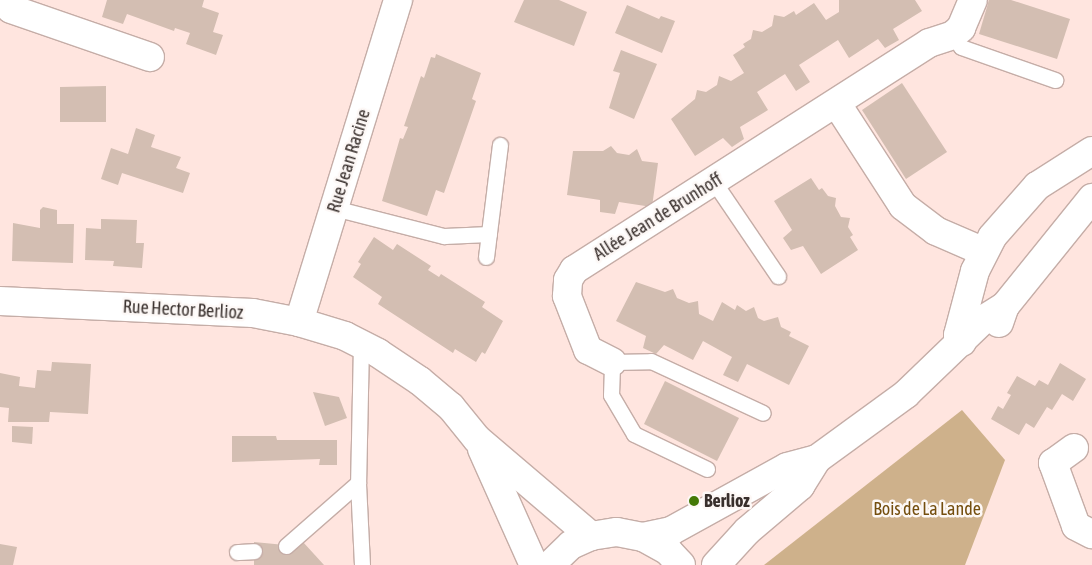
<!DOCTYPE html>
<meta charset="utf-8">
<style>
body{margin:0}
#map{position:relative;width:1092px;height:565px;overflow:hidden;background:#ffe5df;font-family:"Asap Condensed",sans-serif}
div>[style]{position:absolute}
[style*='--x']{left:calc(var(--x)*1px);top:calc(var(--y)*1px);width:calc(var(--w)*1px);rotate:calc(var(--a)*1deg)}
.forest>*{inset:0;background:#ceb18b}
.building>*{inset:0;background:#d3beb2}
.roads{filter:drop-shadow(1px 0 #c5ada7) drop-shadow(-1px 0 #c5ada7) drop-shadow(0 1px #c5ada7) drop-shadow(0 -1px #c5ada7)}
.service>*{height:15px;margin:-7.5px;padding:0 7.5px;transform-origin:7.5px;border-radius:7.5px;background:#fff}
.minor>*{height:28px;margin:-14px;padding:0 14px;transform-origin:14px;border-radius:14px;background:#fff}
.tertiary>*{height:28px;margin:-14px;padding:0 14px;transform-origin:14px;border-radius:14px;background:#fff}
.dots>*{width:14px;height:14px;translate:-50% -50%;box-sizing:border-box;border:2px solid #fdf8f6;border-radius:50%}
span{translate:-50% -50%;white-space:nowrap;text-align:center;line-height:1.15;-webkit-text-stroke:5px #fdf8f6;paint-order:stroke}
.street-label{font-size:18px;color:#382f2c}
.poi-label{font-size:18px;color:#382f2c;font-weight:700}
.left{translate:0 -50%;text-align:left}
.park-label{font-size:18px;color:#744e0e}
</style>
<div id="map">
<div class="forest">
<i style="clip-path:polygon(962px 410px,1005px 460px,965px 565px,764px 565px)"></i>
</div>
<div class="building">
<i style="clip-path:polygon(107px 0,204px 0,202px 7px,219px 13px,213px 32px,223px 35px,216px 55px,186px 44px,190px 33px,175px 28px,174px 31px,127px 14px,123px 24px,102px 17px)"></i>
<i style="clip-path:polygon(524px 0,559px 0,587px 12px,574px 46px,514px 22px)"></i>
<i style="clip-path:polygon(839px 0,915px 0,922px 11px,893px 29px,899px 40px,885px 48px,878px 39px,849px 58px,838px 40px,799px 65px,810px 82px,796px 91px,785px 74px,757px 92px,768px 110px,740px 127px,744px 139px,732px 147px,723px 138px,695px 156px,671px 119px,695px 99px,697px 90px,706px 92px,717px 85px,719px 76px,731px 81px,744px 73px,733px 55px,745px 47px,743px 44px,751px 39px,753px 30px,762px 32px,772px 26px,774px 15px,784px 17px,794px 11px,796px 15px,814px 3px,826px 20px,839px 12px)"></i>
<i style="clip-path:polygon(989px 0,1011px 0,1070px 19px,1057px 59px,979px 34px)"></i>
<i style="clip-path:polygon(627px 5px,659px 19px,661px 16px,675px 21px,662px 53px,615px 33px)"></i>
<i style="clip-path:polygon(621px 50px,657px 64px,634px 119px,609px 108px,620px 73px,613px 71px)"></i>
<i style="clip-path:polygon(436px 54px,481px 73px,472px 99px,476px 101px,444px 193px,436px 190px,427px 216px,382px 201px,400px 138px,403px 139px,408px 127px,404px 126px,421px 76px,424px 78px,431px 57px,435px 58px)"></i>
<i style="clip-path:polygon(902px 83px,947px 152px,906px 179px,862px 110px)"></i>
<i style="clip-path:polygon(106px 86px,106px 122px,60px 122px,60px 87px)"></i>
<i style="clip-path:polygon(136px 128px,155px 135px,151px 147px,181px 157px,176px 168px,190px 173px,183px 193px,122px 173px,118px 185px,101px 179px,111px 148px,128px 154px)"></i>
<i style="clip-path:polygon(611px 146px,617px 153px,629px 155px,637px 149px,642px 161px,658px 163px,652px 207px,619px 202px,615px 214px,600px 212px,600px 200px,567px 195px,573px 151px,603px 151px)"></i>
<i style="clip-path:polygon(811px 178px,819px 190px,822px 188px,828px 196px,836px 198px,835px 206px,841px 217px,850px 218px,848px 227px,853px 235px,850px 237px,858px 250px,821px 274px,803px 246px,791px 250px,783px 238px,792px 230px,774px 201px)"></i>
<i style="clip-path:polygon(43px 207px,57px 210px,57px 224px,74px 224px,73px 263px,12px 261px,13px 223px,40px 228px,40px 210px)"></i>
<i style="clip-path:polygon(101px 219px,137px 220px,136px 243px,144px 243px,142px 268px,113px 266px,114px 261px,85px 260px,86px 228px,101px 229px)"></i>
<i style="clip-path:polygon(374px 237px,393px 250px,397px 244px,431px 266px,428px 270px,439px 277px,441px 274px,485px 302px,482px 307px,503px 321px,485px 354px,482px 352px,476px 362px,455px 349px,453px 353px,378px 304px,382px 297px,353px 277px,361px 264px,358px 262px)"></i>
<i style="clip-path:polygon(636px 282px,665px 292px,673px 289px,677px 298px,689px 303px,698px 301px,699px 314px,713px 321px,722px 302px,735px 310px,737px 305px,746px 311px,754px 307px,758px 318px,764px 321px,778px 317px,781px 327px,791px 332px,789px 336px,809px 346px,789px 385px,747px 364px,738px 382px,723px 375px,732px 357px,703px 341px,693px 360px,664px 345px,656px 354px,643px 348px,646px 336px,616px 321px)"></i>
<i style="clip-path:polygon(52px 362px,91px 364px,88px 414px,50px 412px,49px 422px,8px 422px,9px 408px,0 407px,0 373px,20px 377px,19px 386px,35px 388px,37px 370px,51px 371px)"></i>
<i style="clip-path:polygon(1060px 363px,1086px 379px,1073px 401px,1062px 394px,1052px 410px,1047px 407px,1034px 428px,1026px 423px,1019px 435px,991px 419px,998px 406px,1003px 409px,1011px 395px,1007px 393px,1017px 376px,1035px 386px,1039px 380px,1048px 385px)"></i>
<i style="clip-path:polygon(665px 381px,739px 418px,717px 461px,644px 424px)"></i>
<i style="clip-path:polygon(313px 392px,339px 397px,347px 418px,325px 426px)"></i>
<i style="clip-path:polygon(12px 426px,33px 427px,32px 444px,12px 442px)"></i>
<i style="clip-path:polygon(232px 436px,276px 436px,277px 440px,337px 440px,337px 465px,319px 465px,320px 459px,232px 462px)"></i>
<i style="clip-path:polygon(254px 542px,285px 545px,292px 551px,303px 542px,324px 565px,254px 565px)"></i>
<i style="clip-path:polygon(0 544px,17px 547px,13px 565px,0 565px)"></i>
</div>
<div class="roads">
<div class="service">
<i style="--x:953;--y:35;--w:14;--a:56"></i>
<i style="--x:961;--y:47;--w:100;--a:19.3"></i>
<i style="--x:714;--y:182;--w:114;--a:55.8"></i>
<i style="--x:334;--y:208;--w:114;--a:14.3"></i>
<i style="--x:444;--y:236;--w:45;--a:-2.5"></i>
<i style="--x:486;--y:257;--w:113;--a:-82.9"></i>
<i style="--x:361;--y:344;--w:139;--a:91.2"></i>
<i style="--x:358;--y:483;--w:82;--a:87.2"></i>
<i style="--x:707;--y:469;--w:81;--a:-154.4"></i>
<i style="--x:634;--y:434;--w:45;--a:-120.5"></i>
<i style="--x:611;--y:395;--w:33;--a:-88"></i>
<i style="--x:612;--y:362;--w:39;--a:-1"></i>
<i style="--x:651;--y:361;--w:123;--a:24.9"></i>
<i style="--x:286;--y:546;--w:96;--a:-41.2"></i>
<i style="--x:237;--y:552;--w:17;--a:-3"></i>
</div>
<div class="minor">
<i style="--x:1;--y:0;--w:13;--a:42"></i>
<i style="--x:11;--y:9;--w:147;--a:19.1"></i>
<i style="--x:837;--y:104;--w:121;--a:57.1"></i>
<i style="--x:903;--y:206;--w:41;--a:37.1"></i>
<i style="--x:936;--y:231;--w:50;--a:23.5"></i>
<i style="--x:0;--y:301;--w:253;--a:2.7"></i>
<i style="--x:253;--y:313;--w:47;--a:11.1"></i>
<i style="--x:299;--y:322;--w:48;--a:16.9"></i>
<i style="--x:345;--y:336;--w:37;--a:27"></i>
<i style="--x:378;--y:353;--w:50;--a:33.7"></i>
<i style="--x:420;--y:381;--w:40;--a:40"></i>
<i style="--x:451;--y:407;--w:41;--a:50.9"></i>
<i style="--x:477;--y:439;--w:150;--a:40.4"></i>
<i style="--x:299;--y:322;--w:337;--a:-72.9"></i>
<i style="--x:962;--y:342;--w:8;--a:-120"></i>
<i style="--x:958;--y:335;--w:66;--a:-75.1"></i>
<i style="--x:975;--y:271;--w:38;--a:-63"></i>
<i style="--x:992;--y:237;--w:68;--a:-48.6"></i>
<i style="--x:1037;--y:186;--w:65;--a:-32.5"></i>
<i style="--x:612;--y:362;--w:27;--a:-153"></i>
<i style="--x:588;--y:350;--w:58;--a:-111.3"></i>
<i style="--x:567;--y:296;--w:16;--a:-86"></i>
<i style="--x:568;--y:280;--w:12;--a:-59"></i>
<i style="--x:574;--y:270;--w:421;--a:-32.6"></i>
<i style="--x:929;--y:43;--w:25;--a:-18"></i>
<i style="--x:953;--y:35;--w:11;--a:-41"></i>
<i style="--x:961;--y:28;--w:30;--a:-67"></i>
<i style="--x:1074;--y:448;--w:26;--a:144"></i>
<i style="--x:1053;--y:463;--w:67;--a:69.9"></i>
<i style="--x:1076;--y:526;--w:18;--a:27"></i>
<i style="--x:482;--y:449;--w:127;--a:65.9"></i>
</div>
<div class="tertiary">
<i style="--x:999;--y:323;--w:18;--a:-71"></i>
<i style="--x:1005;--y:306;--w:139;--a:-51.1"></i>
<i style="--x:643;--y:537;--w:29;--a:-12"></i>
<i style="--x:671;--y:531;--w:132;--a:-28.9"></i>
<i style="--x:787;--y:467;--w:31;--a:-15"></i>
<i style="--x:550;--y:565;--w:29;--a:-44"></i>
<i style="--x:571;--y:545;--w:22;--a:-24"></i>
<i style="--x:591;--y:536;--w:26;--a:-9"></i>
<i style="--x:617;--y:532;--w:26;--a:11"></i>
<i style="--x:643;--y:537;--w:29;--a:29"></i>
<i style="--x:668;--y:551;--w:19;--a:47"></i>
<i style="--x:716;--y:565;--w:46;--a:-47.6"></i>
<i style="--x:747;--y:531;--w:70;--a:-40.3"></i>
<i style="--x:800;--y:486;--w:32;--a:-58"></i>
<i style="--x:817;--y:459;--w:110;--a:-36.1"></i>
<i style="--x:906;--y:394;--w:108;--a:-43.9"></i>
<i style="--x:984;--y:319;--w:25;--a:-32"></i>
</div>
</div>
<div class="dots">
<i style="left:694px;top:501px;background:#447907"></i>
</div>
<div class="street-label">
<span style="left:349px;top:161px;rotate:-73deg">Rue Jean Racine</span>
<span style="left:658px;top:217px;rotate:-32deg">Allée Jean de Brunhoff</span>
<span style="left:183px;top:310px;rotate:3deg">Rue Hector Berlioz</span>
</div>
<div class="poi-label">
<span class="left" style="left:704px;top:501px">Berlioz</span>
</div>
<div class="park-label">
<span style="left:927px;top:509px">Bois de La Lande</span>
</div>
</div>
